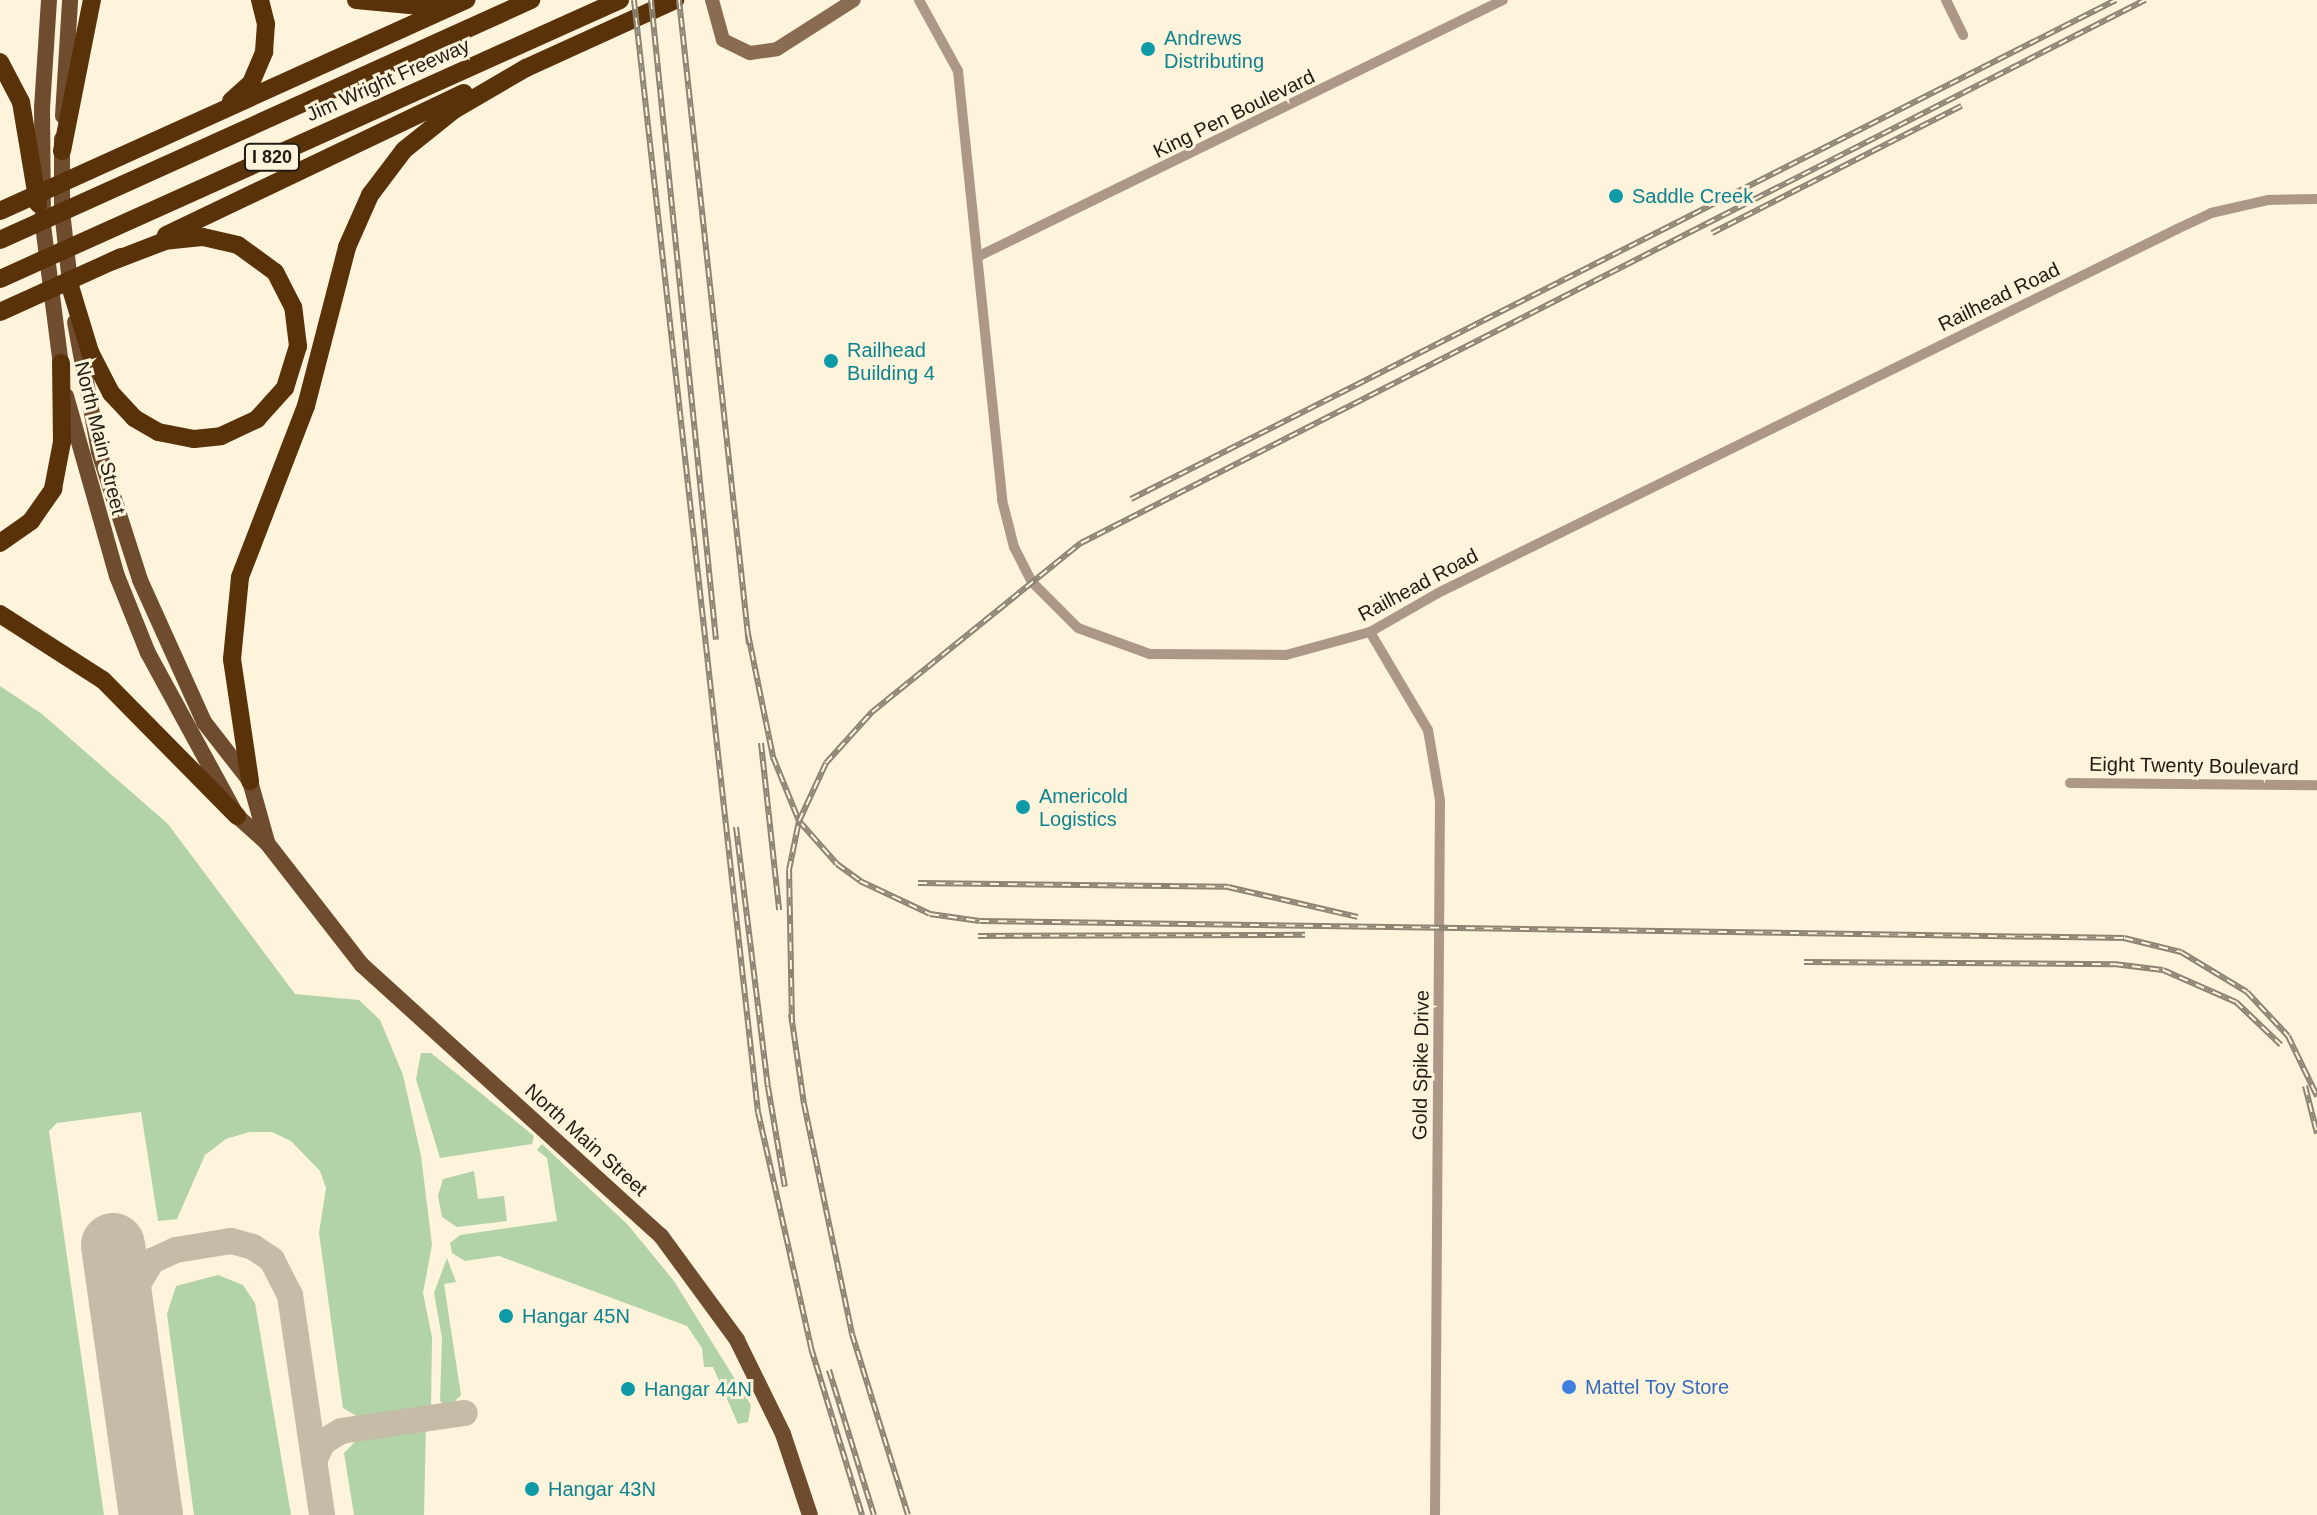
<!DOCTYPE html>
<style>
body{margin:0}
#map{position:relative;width:2317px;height:1515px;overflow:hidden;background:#fef3db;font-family:Arial,sans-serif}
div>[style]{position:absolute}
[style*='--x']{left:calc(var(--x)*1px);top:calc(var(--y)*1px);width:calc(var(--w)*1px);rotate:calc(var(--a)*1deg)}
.green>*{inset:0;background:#b2d3a8}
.taxiway>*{height:26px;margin:-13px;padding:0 13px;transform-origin:13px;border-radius:13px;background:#c4bca7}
.runway>*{height:64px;margin:-32px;padding:0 32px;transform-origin:32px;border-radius:32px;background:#c4bca7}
.street>*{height:10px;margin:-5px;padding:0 5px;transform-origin:5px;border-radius:5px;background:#ad9887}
.secondary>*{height:14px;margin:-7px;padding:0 7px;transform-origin:7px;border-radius:7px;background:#8a6c53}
.primary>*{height:16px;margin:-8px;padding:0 8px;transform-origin:8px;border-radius:8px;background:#704c2e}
.highway>*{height:18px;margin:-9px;padding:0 9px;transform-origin:9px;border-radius:9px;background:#593209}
.rail>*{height:6px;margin-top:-3px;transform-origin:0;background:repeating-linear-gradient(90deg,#fef3db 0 9px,#8b8473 0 18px);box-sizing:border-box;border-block:2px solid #8b8473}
.dots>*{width:22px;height:22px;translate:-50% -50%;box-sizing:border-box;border:4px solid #fef3db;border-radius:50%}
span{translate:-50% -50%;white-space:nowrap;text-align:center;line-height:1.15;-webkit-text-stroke:6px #fef3db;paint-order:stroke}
.shield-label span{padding:2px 6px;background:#fef3db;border:2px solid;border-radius:6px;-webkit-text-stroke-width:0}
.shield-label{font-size:18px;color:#201c13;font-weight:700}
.culture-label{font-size:20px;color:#0d838f}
.left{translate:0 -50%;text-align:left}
.street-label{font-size:20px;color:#201c13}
.shop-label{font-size:20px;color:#366cbe}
</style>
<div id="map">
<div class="green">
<i style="clip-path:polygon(0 686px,42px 714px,168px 824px,295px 994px,359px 1000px,380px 1020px,403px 1075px,421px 1156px,432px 1245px,423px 1293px,432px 1337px,431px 1410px,363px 1420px,343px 1408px,319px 1233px,326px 1188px,320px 1171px,291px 1141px,272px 1132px,249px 1132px,226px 1139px,205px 1155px,177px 1219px,158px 1221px,141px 1112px,57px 1123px,49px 1131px,104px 1515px,0 1515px)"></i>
<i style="clip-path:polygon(421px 1053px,431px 1053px,534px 1136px,532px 1144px,440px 1158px,416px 1079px)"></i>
<i style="clip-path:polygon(542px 1144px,628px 1225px,674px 1281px,751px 1405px,748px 1422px,738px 1424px,713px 1367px,704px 1367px,702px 1348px,687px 1326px,499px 1256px,465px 1261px,452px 1253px,450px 1243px,460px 1235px,557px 1221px,547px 1158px,537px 1150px)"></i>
<i style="clip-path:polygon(474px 1171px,478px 1199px,504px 1196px,507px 1221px,457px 1227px,442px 1217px,438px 1196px,443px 1179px)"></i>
<i style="clip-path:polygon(447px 1258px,456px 1282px,444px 1284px,461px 1395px,448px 1408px,440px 1401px,442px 1338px,434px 1293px)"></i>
<i style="clip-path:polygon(218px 1275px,243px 1285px,255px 1303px,291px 1515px,194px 1515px,167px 1314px,176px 1286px)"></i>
<i style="clip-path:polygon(426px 1425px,424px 1515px,354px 1515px,344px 1453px,362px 1435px)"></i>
</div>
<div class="taxiway">
<i style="--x:127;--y:1348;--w:54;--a:-84.7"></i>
<i style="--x:132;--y:1294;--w:39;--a:-59"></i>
<i style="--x:152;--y:1261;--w:26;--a:-25"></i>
<i style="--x:176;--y:1250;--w:56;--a:-9.3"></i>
<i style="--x:231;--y:1241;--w:23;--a:15"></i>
<i style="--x:253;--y:1247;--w:23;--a:34"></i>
<i style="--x:272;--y:1260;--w:39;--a:63"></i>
<i style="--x:290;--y:1295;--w:222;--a:81.7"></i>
<i style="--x:314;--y:1461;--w:21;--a:-65"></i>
<i style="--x:323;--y:1442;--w:21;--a:-31"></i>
<i style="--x:341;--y:1431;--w:125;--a:-8.3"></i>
</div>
<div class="runway">
<i style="--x:113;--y:1245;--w:273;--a:82"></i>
</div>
<div class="street">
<i style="--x:919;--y:0;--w:81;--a:61.2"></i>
<i style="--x:958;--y:71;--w:431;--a:84.1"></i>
<i style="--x:1002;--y:500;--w:49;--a:75.7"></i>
<i style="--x:1014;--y:547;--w:39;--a:63"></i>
<i style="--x:1032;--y:582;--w:65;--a:45"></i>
<i style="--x:1078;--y:628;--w:77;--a:19.9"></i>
<i style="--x:1150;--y:654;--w:136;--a:0.4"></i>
<i style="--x:1286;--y:655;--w:87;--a:-15.3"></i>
<i style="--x:1370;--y:632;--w:78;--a:-29.8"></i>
<i style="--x:1438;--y:593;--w:824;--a:-26.22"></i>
<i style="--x:2177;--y:229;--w:38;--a:-25"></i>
<i style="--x:2211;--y:213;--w:58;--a:-12.8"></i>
<i style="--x:2268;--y:200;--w:49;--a:-1.2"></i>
<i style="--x:1946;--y:0;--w:39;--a:64"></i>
<i style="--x:979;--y:256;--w:583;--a:-26.04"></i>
<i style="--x:1370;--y:632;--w:114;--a:59.4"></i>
<i style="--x:1428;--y:730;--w:71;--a:80.3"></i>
<i style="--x:1440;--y:800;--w:715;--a:90.4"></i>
<i style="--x:2070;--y:783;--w:247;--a:0.5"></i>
</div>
<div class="secondary">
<i style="--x:712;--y:0;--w:41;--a:74.6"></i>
<i style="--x:723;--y:40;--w:30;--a:26"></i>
<i style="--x:750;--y:53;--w:27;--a:-8"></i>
<i style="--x:777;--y:49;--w:91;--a:-32.5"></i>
</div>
<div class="primary">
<i style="--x:49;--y:0;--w:108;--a:93.7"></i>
<i style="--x:42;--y:108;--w:117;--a:89.5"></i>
<i style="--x:43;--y:225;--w:149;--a:82.7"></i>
<i style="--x:63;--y:116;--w:116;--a:-86.5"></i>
<i style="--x:62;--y:139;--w:72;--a:90"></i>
<i style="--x:62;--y:211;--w:81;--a:83.6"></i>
<i style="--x:75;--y:322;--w:132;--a:79.5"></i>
<i style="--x:99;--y:452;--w:134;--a:72.2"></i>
<i style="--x:140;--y:580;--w:156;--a:65.7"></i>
<i style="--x:204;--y:722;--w:75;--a:52.1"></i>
<i style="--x:250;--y:781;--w:63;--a:74.4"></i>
<i style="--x:66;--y:396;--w:187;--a:74.2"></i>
<i style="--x:117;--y:576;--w:83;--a:68.1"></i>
<i style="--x:148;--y:653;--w:186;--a:61.4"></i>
<i style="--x:237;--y:816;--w:40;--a:42"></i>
<i style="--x:267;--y:843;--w:155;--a:52.1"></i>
<i style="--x:362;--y:965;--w:404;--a:42.2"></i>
<i style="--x:661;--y:1236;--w:129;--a:53.8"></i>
<i style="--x:737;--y:1340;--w:105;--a:63.9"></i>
<i style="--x:783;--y:1434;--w:85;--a:71.6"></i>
</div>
<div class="highway">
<i style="--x:356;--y:0;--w:86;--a:5.3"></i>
<i style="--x:0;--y:62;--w:45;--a:62.3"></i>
<i style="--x:21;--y:102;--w:103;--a:80.5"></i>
<i style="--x:231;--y:101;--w:27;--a:-42"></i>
<i style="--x:251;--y:83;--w:34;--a:-67"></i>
<i style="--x:264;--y:52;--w:28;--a:-86"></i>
<i style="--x:266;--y:24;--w:25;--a:-104"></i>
<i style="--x:62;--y:151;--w:154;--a:-78.8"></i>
<i style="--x:0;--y:211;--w:512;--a:-24.36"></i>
<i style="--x:166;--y:235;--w:330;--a:-25.5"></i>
<i style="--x:0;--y:240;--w:583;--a:-24.32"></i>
<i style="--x:0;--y:279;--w:680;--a:-24.23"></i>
<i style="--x:70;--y:286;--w:69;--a:73.1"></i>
<i style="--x:90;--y:352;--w:46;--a:62.9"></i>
<i style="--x:111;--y:393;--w:34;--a:47"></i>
<i style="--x:134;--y:418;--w:28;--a:30"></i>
<i style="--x:158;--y:432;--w:37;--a:11"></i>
<i style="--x:194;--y:439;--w:27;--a:-6"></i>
<i style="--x:221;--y:436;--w:40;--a:-25"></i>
<i style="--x:257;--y:419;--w:42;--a:-47.9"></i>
<i style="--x:285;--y:388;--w:44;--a:-72.8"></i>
<i style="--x:298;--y:346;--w:39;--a:-97"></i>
<i style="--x:293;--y:307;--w:39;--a:-117"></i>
<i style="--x:275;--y:272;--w:46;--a:-143.9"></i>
<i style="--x:238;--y:245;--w:37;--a:-167"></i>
<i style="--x:202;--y:237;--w:37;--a:174"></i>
<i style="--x:165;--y:241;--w:56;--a:159"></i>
<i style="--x:0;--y:312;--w:133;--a:-24.4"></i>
<i style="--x:0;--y:543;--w:38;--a:-35"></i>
<i style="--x:31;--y:521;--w:39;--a:-55"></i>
<i style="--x:53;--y:489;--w:48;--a:-79.2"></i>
<i style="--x:62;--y:442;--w:79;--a:-90.7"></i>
<i style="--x:0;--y:614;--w:122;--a:32.7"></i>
<i style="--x:103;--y:680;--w:191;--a:45.4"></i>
<i style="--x:250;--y:781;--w:123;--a:-98.4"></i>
<i style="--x:232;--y:659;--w:82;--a:-84.4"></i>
<i style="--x:240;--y:577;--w:183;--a:-68.9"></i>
<i style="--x:306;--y:406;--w:164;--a:-75.5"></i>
<i style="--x:347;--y:247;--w:57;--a:-66.1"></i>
<i style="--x:370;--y:195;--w:56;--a:-52.9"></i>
<i style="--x:404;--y:150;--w:64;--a:-38.7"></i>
<i style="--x:454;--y:110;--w:83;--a:-30.3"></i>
<i style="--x:526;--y:68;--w:164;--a:-24.5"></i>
</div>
<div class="rail">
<i style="--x:634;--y:0;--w:1119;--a:83.64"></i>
<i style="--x:758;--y:1112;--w:242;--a:77.3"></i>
<i style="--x:811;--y:1348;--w:175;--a:73"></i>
<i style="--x:651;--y:0;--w:643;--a:84.2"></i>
<i style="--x:679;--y:0;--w:648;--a:83.8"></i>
<i style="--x:1712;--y:233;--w:280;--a:-27"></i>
<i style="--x:1131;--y:499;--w:1104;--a:-26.87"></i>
<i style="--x:748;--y:634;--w:126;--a:78.5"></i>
<i style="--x:773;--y:757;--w:69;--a:67.9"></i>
<i style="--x:799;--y:821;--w:57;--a:48.5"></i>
<i style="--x:837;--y:864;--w:29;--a:36"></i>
<i style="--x:860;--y:881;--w:77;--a:25.2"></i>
<i style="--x:930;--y:914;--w:50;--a:8"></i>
<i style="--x:980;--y:921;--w:1144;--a:0.85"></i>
<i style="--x:2124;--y:938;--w:59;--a:13.8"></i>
<i style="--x:2181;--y:952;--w:77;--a:31.2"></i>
<i style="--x:2247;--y:992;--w:60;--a:47"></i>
<i style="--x:2288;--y:1036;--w:67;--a:64.2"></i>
<i style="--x:761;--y:743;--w:168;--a:83.8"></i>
<i style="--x:736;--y:827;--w:262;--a:83"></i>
<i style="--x:768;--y:1087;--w:101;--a:80.4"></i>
<i style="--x:918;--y:883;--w:310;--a:0.7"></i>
<i style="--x:1228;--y:887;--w:133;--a:13"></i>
<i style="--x:978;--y:936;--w:327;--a:-0.2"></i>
<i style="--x:1804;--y:962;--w:310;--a:0.4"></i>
<i style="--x:2114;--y:964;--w:49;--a:7"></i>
<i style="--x:2163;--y:970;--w:80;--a:23.7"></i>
<i style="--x:2236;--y:1002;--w:62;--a:43.7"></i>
<i style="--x:791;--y:1014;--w:91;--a:81.8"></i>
<i style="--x:804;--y:1104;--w:235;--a:78.2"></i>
<i style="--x:852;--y:1334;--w:189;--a:72.8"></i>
<i style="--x:792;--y:1023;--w:153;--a:-91.1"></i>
<i style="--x:789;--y:870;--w:50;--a:-78.5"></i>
<i style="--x:799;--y:821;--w:64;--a:-65"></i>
<i style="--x:826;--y:763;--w:69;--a:-48"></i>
<i style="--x:872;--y:712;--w:269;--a:-39"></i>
<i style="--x:1081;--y:543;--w:1195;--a:-27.04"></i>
<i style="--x:2305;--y:1086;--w:49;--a:75.7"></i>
<i style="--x:829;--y:1370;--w:152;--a:72.8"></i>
</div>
<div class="dots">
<i style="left:1148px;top:49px;background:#0f9aa8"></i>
<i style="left:1616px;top:196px;background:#0f9aa8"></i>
<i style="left:831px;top:361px;background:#0f9aa8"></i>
<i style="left:1023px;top:807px;background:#0f9aa8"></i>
<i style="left:506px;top:1316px;background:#0f9aa8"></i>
<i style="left:1569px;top:1387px;background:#3f7fe0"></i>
<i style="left:628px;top:1389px;background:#0f9aa8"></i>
<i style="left:532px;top:1489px;background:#0f9aa8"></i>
</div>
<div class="shield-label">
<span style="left:272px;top:157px">I 820</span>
</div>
<div class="culture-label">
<span class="left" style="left:1164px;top:50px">Andrews<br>Distributing</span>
<span class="left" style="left:1632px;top:196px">Saddle Creek</span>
<span class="left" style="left:847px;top:362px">Railhead<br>Building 4</span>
<span class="left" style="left:1039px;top:808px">Americold<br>Logistics</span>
<span class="left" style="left:522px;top:1316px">Hangar 45N</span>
<span class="left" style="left:644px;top:1389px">Hangar 44N</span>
<span class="left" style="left:548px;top:1489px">Hangar 43N</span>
</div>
<div class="street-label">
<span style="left:388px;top:80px;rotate:-24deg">Jim Wright Freeway</span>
<span style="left:1234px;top:114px;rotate:-26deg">King Pen Boulevard</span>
<span style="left:1999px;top:297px;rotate:-26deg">Railhead Road</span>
<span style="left:100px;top:438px;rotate:76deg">North Main Street</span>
<span style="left:1418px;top:585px;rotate:-28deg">Railhead Road</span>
<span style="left:2194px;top:766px;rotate:1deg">Eight Twenty Boulevard</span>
<span style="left:1421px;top:1065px;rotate:-89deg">Gold Spike Drive</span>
<span style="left:586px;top:1140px;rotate:42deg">North Main Street</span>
</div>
<div class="shop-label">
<span class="left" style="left:1585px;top:1387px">Mattel Toy Store</span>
</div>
</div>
